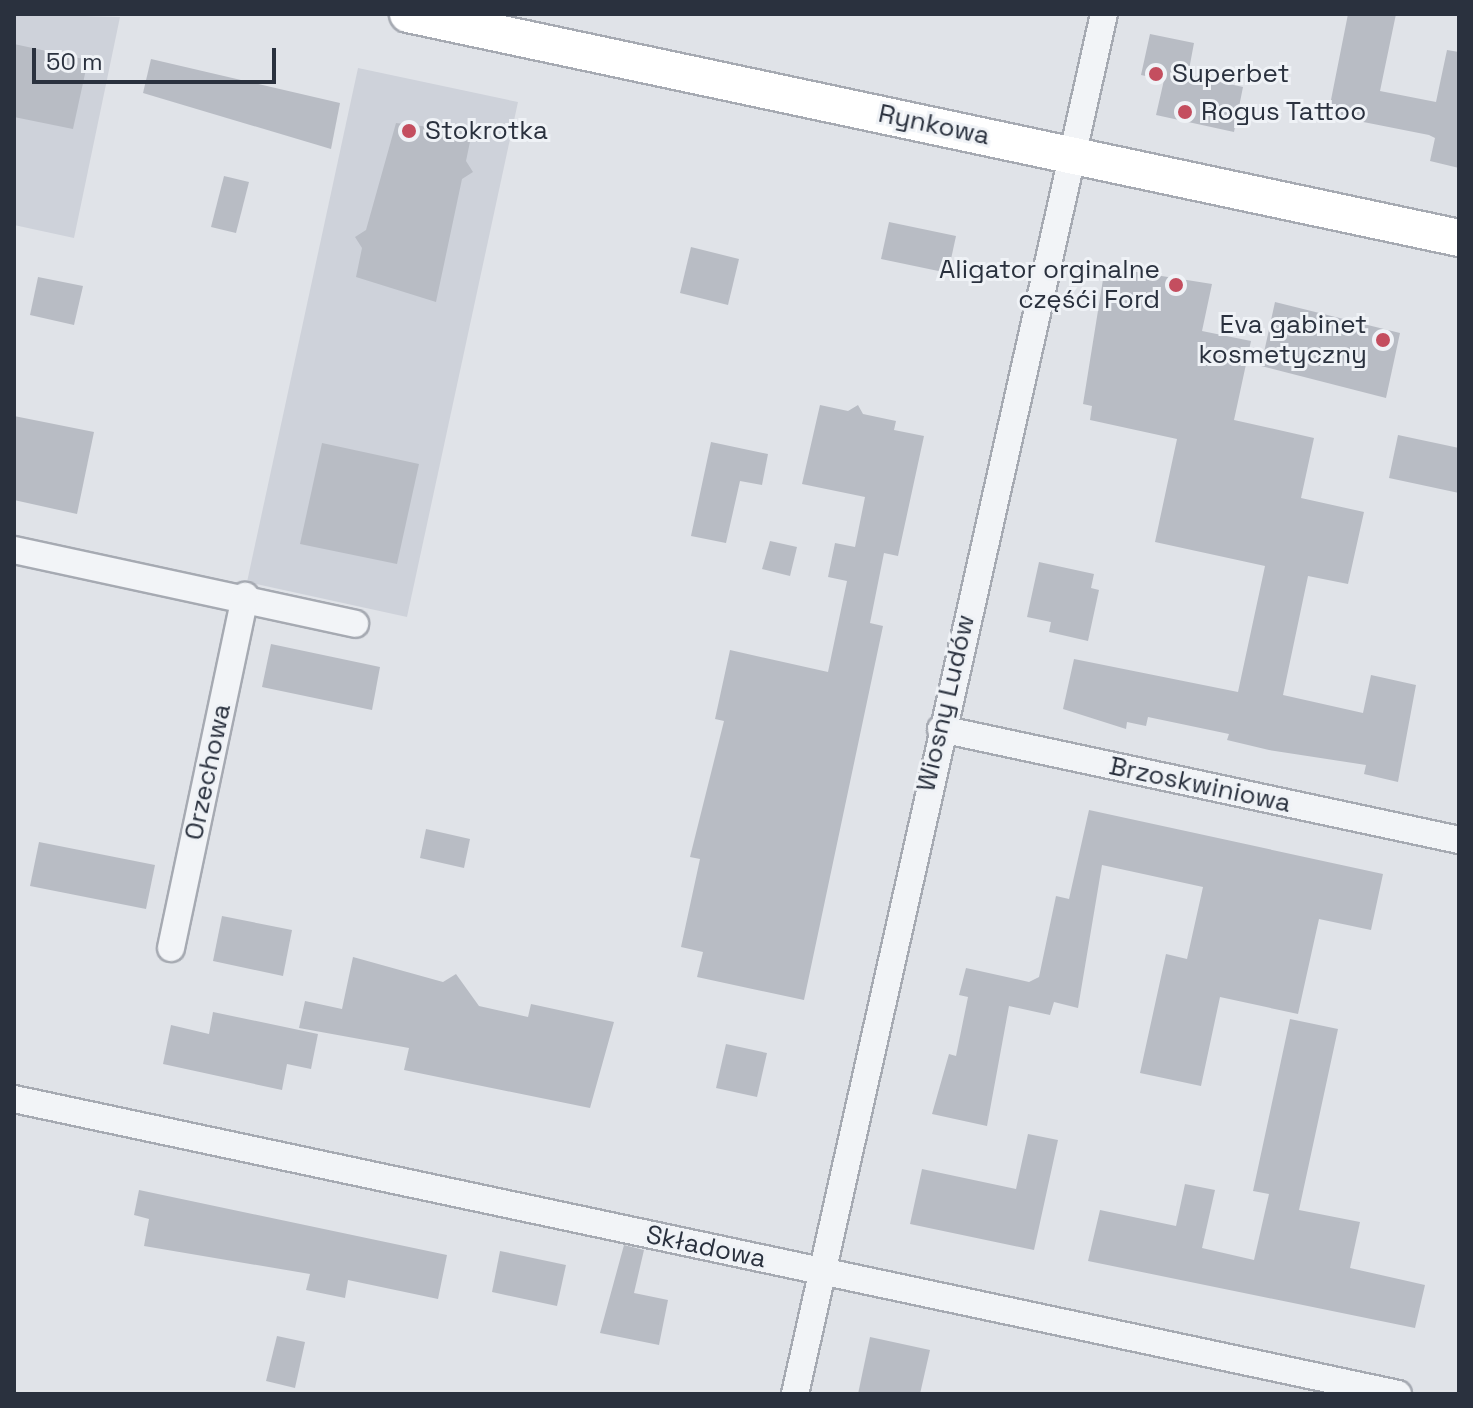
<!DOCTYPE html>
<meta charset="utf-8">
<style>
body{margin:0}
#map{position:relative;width:1473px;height:1408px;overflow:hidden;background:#e0e3e8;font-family:"Space Grotesk",sans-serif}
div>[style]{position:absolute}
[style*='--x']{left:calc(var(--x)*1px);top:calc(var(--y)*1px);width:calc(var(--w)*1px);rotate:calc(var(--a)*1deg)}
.built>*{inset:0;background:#ced2da}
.building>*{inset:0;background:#b8bcc4}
.roads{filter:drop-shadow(2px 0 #a6aab2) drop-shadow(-2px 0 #a6aab2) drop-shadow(0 2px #a6aab2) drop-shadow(0 -2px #a6aab2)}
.street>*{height:26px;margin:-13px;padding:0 13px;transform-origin:13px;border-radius:13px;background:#f2f4f7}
.secondary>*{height:36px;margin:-18px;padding:0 18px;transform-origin:18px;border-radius:18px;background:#fff}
.dots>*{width:22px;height:22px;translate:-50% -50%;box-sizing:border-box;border:4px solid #eff2f6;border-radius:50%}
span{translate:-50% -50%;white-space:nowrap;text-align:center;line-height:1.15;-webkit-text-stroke:6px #eff2f6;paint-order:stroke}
.poi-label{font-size:26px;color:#2a313e}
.left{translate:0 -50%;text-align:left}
.right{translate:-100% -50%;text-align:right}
.street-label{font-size:26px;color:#2a313e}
.frame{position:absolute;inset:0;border:16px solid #2a313e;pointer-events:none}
.scale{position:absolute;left:32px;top:48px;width:244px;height:36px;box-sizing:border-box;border:4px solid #2a313e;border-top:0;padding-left:10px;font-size:24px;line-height:28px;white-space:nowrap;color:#2a313e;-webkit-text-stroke:6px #eff2f6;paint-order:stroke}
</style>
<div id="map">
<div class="built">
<i style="clip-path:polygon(14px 14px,120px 17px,74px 238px,14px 225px)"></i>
<i style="clip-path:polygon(358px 68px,518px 102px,407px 617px,247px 582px)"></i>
</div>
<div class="building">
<i style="clip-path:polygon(1348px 14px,1396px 14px,1380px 91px,1436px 102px,1447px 50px,1459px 52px,1459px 168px,1430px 161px,1435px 138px,1429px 135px,1328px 115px)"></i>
<i style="clip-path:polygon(1150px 34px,1194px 43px,1188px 75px,1243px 87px,1234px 132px,1156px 115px,1164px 80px,1141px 75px)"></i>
<i style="clip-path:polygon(14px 44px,88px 60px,73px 129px,14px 117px)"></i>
<i style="clip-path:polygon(151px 59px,340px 103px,331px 149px,143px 93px)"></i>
<i style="clip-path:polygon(396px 123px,472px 132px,466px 161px,473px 172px,462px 179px,436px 302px,356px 277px,362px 248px,355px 237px,366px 230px)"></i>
<i style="clip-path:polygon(224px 176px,249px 182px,236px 233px,211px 227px)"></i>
<i style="clip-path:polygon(889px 222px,956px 236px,948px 273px,881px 259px)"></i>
<i style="clip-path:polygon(691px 247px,739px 259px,728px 305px,680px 293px)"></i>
<i style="clip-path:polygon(1105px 267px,1212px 284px,1202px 331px,1251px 341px,1234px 420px,1314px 438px,1301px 498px,1364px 512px,1348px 584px,1308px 576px,1283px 695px,1363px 713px,1371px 675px,1416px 685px,1398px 782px,1364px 774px,1366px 765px,1269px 750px,1227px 740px,1229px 734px,1148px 717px,1146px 726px,1127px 722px,1126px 729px,1063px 709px,1074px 659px,1238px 692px,1265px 566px,1155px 542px,1177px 439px,1090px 420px,1092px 406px,1083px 404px)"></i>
<i style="clip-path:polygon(38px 277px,83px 286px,74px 325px,30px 315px)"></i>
<i style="clip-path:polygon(1275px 302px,1400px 333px,1386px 398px,1261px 366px)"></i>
<i style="clip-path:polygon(820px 405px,848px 411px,858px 405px,863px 414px,896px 421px,894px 430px,924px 436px,898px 556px,884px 553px,870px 623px,883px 626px,804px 1000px,697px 977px,703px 952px,681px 947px,700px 859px,690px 857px,724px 721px,715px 719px,730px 650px,828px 672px,847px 581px,828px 577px,835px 543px,855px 547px,865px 497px,802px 484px)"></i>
<i style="clip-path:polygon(14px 416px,94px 432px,77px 514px,14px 500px)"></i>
<i style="clip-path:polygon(1398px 435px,1459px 448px,1459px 493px,1389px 478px)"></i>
<i style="clip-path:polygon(711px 442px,768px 454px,762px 485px,740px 481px,726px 543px,691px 536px)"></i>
<i style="clip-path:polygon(322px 443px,419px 464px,397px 564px,300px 544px)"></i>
<i style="clip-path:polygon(770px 541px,797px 547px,790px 576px,762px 569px)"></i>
<i style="clip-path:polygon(1039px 562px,1094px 574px,1091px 588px,1099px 590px,1088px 641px,1049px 632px,1051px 622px,1027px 617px)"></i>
<i style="clip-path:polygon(271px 644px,380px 667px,372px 710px,262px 687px)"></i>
<i style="clip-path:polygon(1089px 810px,1383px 874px,1371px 930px,1319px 919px,1298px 1014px,1220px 997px,1201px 1086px,1140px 1073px,1166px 954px,1187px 959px,1203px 887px,1102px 865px,1078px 1008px,1054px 1002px,1050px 1015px,1009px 1006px,987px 1126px,932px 1114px,949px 1054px,956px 1056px,968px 997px,959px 995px,966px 968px,1029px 982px,1039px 977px,1056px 896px,1069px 899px)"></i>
<i style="clip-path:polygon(426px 829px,470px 839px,464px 868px,420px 858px)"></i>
<i style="clip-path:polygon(39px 842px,155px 865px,146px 909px,30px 886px)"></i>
<i style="clip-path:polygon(222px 916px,292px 930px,283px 976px,213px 961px)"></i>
<i style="clip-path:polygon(353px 957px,443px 982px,456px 974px,479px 1006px,528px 1017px,531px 1004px,614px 1022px,590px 1108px,404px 1070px,409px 1048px,299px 1028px,305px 1001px,342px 1009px)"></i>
<i style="clip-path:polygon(213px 1012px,318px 1034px,311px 1069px,287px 1064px,282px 1090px,163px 1064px,171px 1025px,209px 1034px)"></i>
<i style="clip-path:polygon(1290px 1019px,1338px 1029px,1299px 1210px,1360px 1222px,1350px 1268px,1425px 1285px,1415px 1328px,1088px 1261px,1100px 1210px,1176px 1226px,1185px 1184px,1215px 1190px,1202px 1248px,1254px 1260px,1269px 1194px,1253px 1191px)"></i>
<i style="clip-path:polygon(726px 1044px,767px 1053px,757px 1097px,716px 1088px)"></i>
<i style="clip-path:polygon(1028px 1134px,1058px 1140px,1034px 1250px,910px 1224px,922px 1169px,1016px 1189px)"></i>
<i style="clip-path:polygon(139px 1190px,447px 1255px,438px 1299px,348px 1280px,345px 1298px,306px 1290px,310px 1274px,144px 1246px,149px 1219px,134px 1215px)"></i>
<i style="clip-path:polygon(624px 1245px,644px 1250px,634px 1293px,668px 1300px,659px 1345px,600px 1333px)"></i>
<i style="clip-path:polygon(500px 1251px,566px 1265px,557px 1306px,492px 1292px)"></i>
<i style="clip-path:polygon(277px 1336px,305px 1342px,295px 1388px,266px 1381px)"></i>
<i style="clip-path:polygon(870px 1337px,930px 1350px,920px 1394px,858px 1394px)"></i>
</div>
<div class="roads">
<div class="street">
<i style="--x:14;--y:550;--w:349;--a:12.2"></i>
<i style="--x:941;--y:729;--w:530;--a:12.09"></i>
<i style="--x:171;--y:948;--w:360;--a:-78.1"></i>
<i style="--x:14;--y:1099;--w:1415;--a:12.03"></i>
<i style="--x:795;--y:1394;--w:1414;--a:-77.38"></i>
</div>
<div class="secondary">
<i style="--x:408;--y:14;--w:1075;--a:12.03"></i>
</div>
</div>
<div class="dots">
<i style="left:1156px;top:74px;background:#c44e5f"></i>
<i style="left:1185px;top:112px;background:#c44e5f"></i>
<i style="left:409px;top:131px;background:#c44e5f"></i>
<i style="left:1176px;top:285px;background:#c44e5f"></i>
<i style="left:1383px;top:340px;background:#c44e5f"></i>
</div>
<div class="poi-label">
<span class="left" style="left:1172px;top:74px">Superbet</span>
<span class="left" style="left:1201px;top:112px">Rogus Tattoo</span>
<span class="left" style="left:425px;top:131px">Stokrotka</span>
<span class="right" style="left:1160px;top:285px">Aligator orginalne<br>częśći Ford</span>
<span class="right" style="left:1367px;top:340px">Eva gabinet<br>kosmetyczny</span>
</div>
<div class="street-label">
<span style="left:934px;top:125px;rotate:12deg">Rynkowa</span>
<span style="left:946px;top:703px;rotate:-77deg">Wiosny Ludów</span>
<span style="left:208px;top:772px;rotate:-78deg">Orzechowa</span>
<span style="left:1200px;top:785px;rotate:12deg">Brzoskwiniowa</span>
<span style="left:706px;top:1247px;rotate:12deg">Składowa</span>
</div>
<div class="frame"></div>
<div class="scale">50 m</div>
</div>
